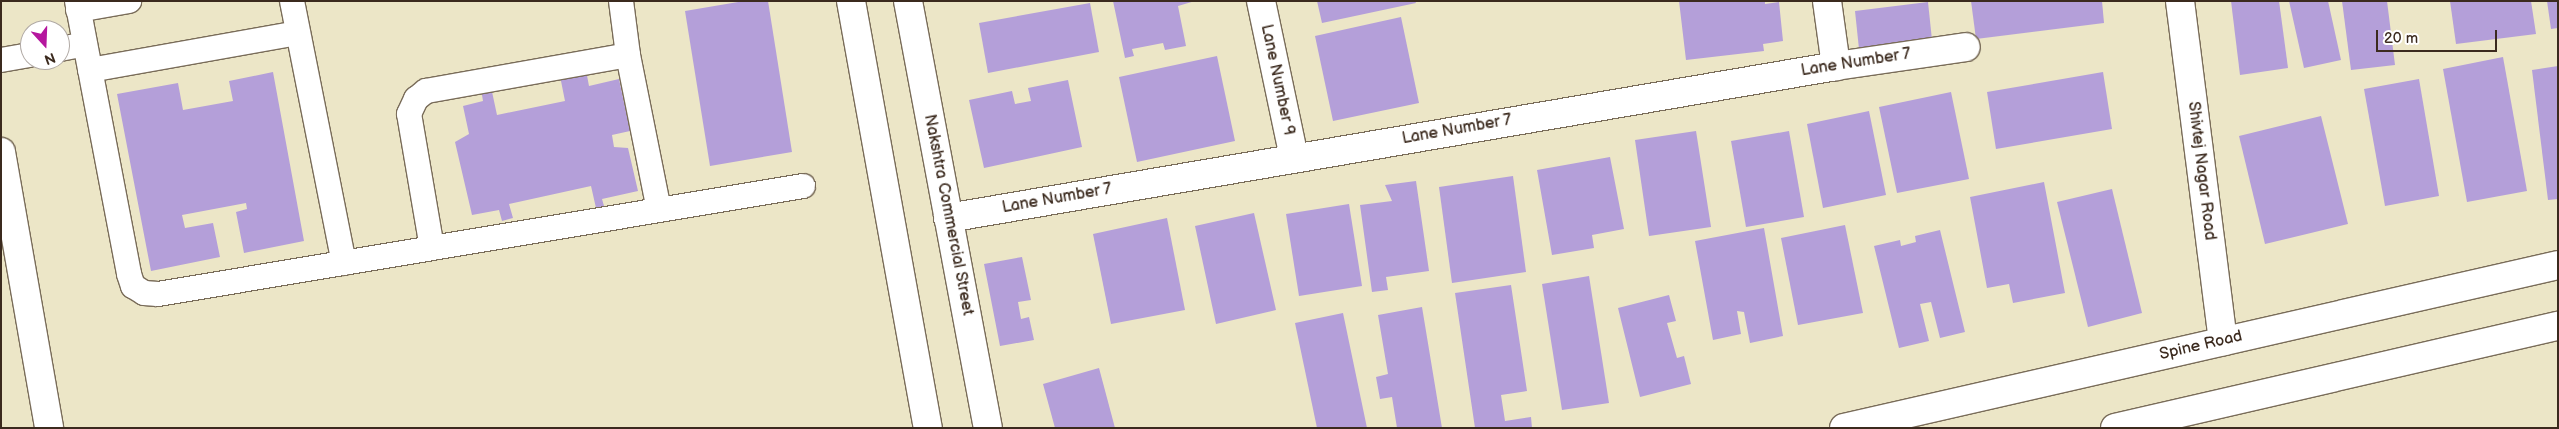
<!DOCTYPE html>
<style>
body{margin:0}
#map{position:relative;width:2559px;height:429px;overflow:hidden;background:#ece6c7;font-family:"Balsamiq Sans",sans-serif}
div>[style]{position:absolute}
[style*='--x']{left:calc(var(--x)*1px);top:calc(var(--y)*1px);width:calc(var(--w)*1px);rotate:calc(var(--a)*1deg)}
.building>*{inset:0;background:#b49fd9}
.roads{filter:drop-shadow(1px 0 #796c59) drop-shadow(-1px 0 #796c59) drop-shadow(0 1px #796c59) drop-shadow(0 -1px #796c59)}
.service>*{height:24px;margin:-12px;padding:0 12px;transform-origin:12px;border-radius:12px;background:#fff}
.minor>*{height:28px;margin:-14px;padding:0 14px;transform-origin:14px;border-radius:14px;background:#fff}
.tertiary>*{height:28px;margin:-14px;padding:0 14px;transform-origin:14px;border-radius:14px;background:#fff}
.primary>*{height:28px;margin:-14px;padding:0 14px;transform-origin:14px;border-radius:14px;background:#fff}
span{translate:-50% -50%;white-space:nowrap;text-align:center;line-height:1.15;-webkit-text-stroke:4.5px #fff;paint-order:stroke}
.street-label{font-size:16px;color:#3b2a1e}
.frame{position:absolute;inset:0;border:2px solid #3b2a1e;pointer-events:none}
.north{position:absolute;left:20px;top:20px;width:50px;height:50px;box-sizing:border-box;background:#fff;border:1px solid #b1aaa5;border-radius:50%;rotate:160deg;font-size:14px;font-weight:700;line-height:20px;text-align:center;color:#3b2a1e}
.north::after{content:'';display:block;margin:auto;width:18px;height:22px;background:#b5179e;clip-path:polygon(50% 0,100% 100%,50% 72%,0 100%)}
.scale{position:absolute;left:2376px;top:30px;width:121px;height:22px;box-sizing:border-box;border:2px solid #3b2a1e;border-top:0;padding-left:6px;font-size:15px;line-height:18px;white-space:nowrap;color:#3b2a1e;-webkit-text-stroke:4px #fff;paint-order:stroke}
</style>
<div id="map">
<div class="building">
<i style="clip-path:polygon(744px 1px,768px 1px,792px 152px,710px 166px,685px 11px)"></i>
<i style="clip-path:polygon(1113px 1px,1195px 1px,1178px 6px,1186px 46px,1165px 50px,1163px 43px,1132px 49px,1134px 56px,1125px 58px)"></i>
<i style="clip-path:polygon(1317px 1px,1415px 1px,1416px 3px,1322px 23px)"></i>
<i style="clip-path:polygon(1679px 1px,1765px 1px,1765px 4px,1779px 2px,1783px 41px,1763px 44px,1764px 51px,1686px 60px)"></i>
<i style="clip-path:polygon(1971px 1px,2102px 1px,2104px 23px,1976px 39px)"></i>
<i style="clip-path:polygon(2231px 1px,2279px 1px,2288px 68px,2240px 75px)"></i>
<i style="clip-path:polygon(2289px 1px,2328px 1px,2341px 60px,2304px 68px)"></i>
<i style="clip-path:polygon(2342px 1px,2387px 1px,2395px 65px,2351px 70px)"></i>
<i style="clip-path:polygon(2450px 1px,2531px 1px,2536px 34px,2456px 44px)"></i>
<i style="clip-path:polygon(2547px 1px,2558px 1px,2558px 28px,2551px 29px)"></i>
<i style="clip-path:polygon(1928px 2px,1932px 40px,1859px 49px,1855px 11px)"></i>
<i style="clip-path:polygon(1090px 3px,1099px 52px,988px 73px,979px 23px)"></i>
<i style="clip-path:polygon(1401px 17px,1419px 103px,1333px 121px,1315px 36px)"></i>
<i style="clip-path:polygon(1217px 56px,1235px 141px,1137px 162px,1119px 77px)"></i>
<i style="clip-path:polygon(2503px 57px,2527px 191px,2467px 202px,2443px 69px)"></i>
<i style="clip-path:polygon(585px 65px,589px 86px,619px 79px,630px 131px,612px 135px,614px 147px,628px 148px,638px 191px,602px 199px,604px 206px,596px 208px,591px 186px,509px 204px,513px 218px,502px 221px,499px 210px,472px 215px,455px 142px,469px 134px,463px 106px,483px 101px,481px 89px,491px 87px,497px 115px,565px 101px,559px 71px)"></i>
<i style="clip-path:polygon(2558px 66px,2558px 199px,2548px 200px,2532px 70px)"></i>
<i style="clip-path:polygon(273px 72px,304px 241px,244px 253px,236px 212px,247px 209px,246px 203px,182px 215px,185px 228px,213px 223px,220px 257px,151px 271px,117px 94px,178px 83px,183px 110px,233px 101px,229px 81px)"></i>
<i style="clip-path:polygon(2103px 72px,2112px 129px,1996px 149px,1987px 92px)"></i>
<i style="clip-path:polygon(2419px 79px,2439px 196px,2385px 206px,2364px 89px)"></i>
<i style="clip-path:polygon(1068px 80px,1082px 147px,984px 168px,969px 100px,1012px 91px,1015px 104px,1031px 101px,1028px 88px)"></i>
<i style="clip-path:polygon(1951px 92px,1969px 179px,1897px 193px,1879px 107px)"></i>
<i style="clip-path:polygon(1869px 111px,1886px 195px,1823px 208px,1807px 124px)"></i>
<i style="clip-path:polygon(2321px 116px,2348px 224px,2265px 244px,2239px 136px)"></i>
<i style="clip-path:polygon(1696px 131px,1711px 227px,1649px 236px,1635px 140px)"></i>
<i style="clip-path:polygon(1789px 131px,1804px 217px,1746px 227px,1731px 141px)"></i>
<i style="clip-path:polygon(1610px 157px,1624px 229px,1592px 235px,1594px 248px,1552px 255px,1537px 170px)"></i>
<i style="clip-path:polygon(1513px 176px,1526px 272px,1452px 283px,1439px 187px)"></i>
<i style="clip-path:polygon(1416px 181px,1429px 271px,1386px 277px,1388px 290px,1372px 292px,1360px 205px,1392px 201px,1385px 185px)"></i>
<i style="clip-path:polygon(2044px 182px,2065px 293px,2013px 303px,2009px 284px,1987px 288px,1970px 197px)"></i>
<i style="clip-path:polygon(2112px 189px,2142px 313px,2088px 327px,2057px 202px)"></i>
<i style="clip-path:polygon(1349px 204px,1362px 286px,1299px 296px,1286px 214px)"></i>
<i style="clip-path:polygon(1254px 213px,1276px 310px,1216px 324px,1195px 226px)"></i>
<i style="clip-path:polygon(1167px 218px,1185px 310px,1111px 324px,1093px 234px)"></i>
<i style="clip-path:polygon(1845px 225px,1863px 313px,1798px 325px,1781px 238px)"></i>
<i style="clip-path:polygon(1764px 228px,1783px 336px,1750px 343px,1744px 312px,1737px 311px,1741px 334px,1713px 340px,1695px 241px)"></i>
<i style="clip-path:polygon(1940px 230px,1965px 332px,1940px 338px,1931px 302px,1920px 304px,1929px 341px,1899px 348px,1874px 246px,1900px 240px,1901px 246px,1916px 242px,1915px 236px)"></i>
<i style="clip-path:polygon(1022px 257px,1031px 300px,1018px 302px,1021px 319px,1029px 317px,1034px 340px,1000px 346px,984px 264px)"></i>
<i style="clip-path:polygon(1589px 276px,1609px 403px,1562px 410px,1542px 284px)"></i>
<i style="clip-path:polygon(1511px 285px,1527px 391px,1501px 395px,1505px 421px,1531px 417px,1532px 428px,1475px 428px,1455px 293px)"></i>
<i style="clip-path:polygon(1669px 295px,1676px 321px,1667px 323px,1677px 358px,1684px 356px,1691px 384px,1640px 397px,1618px 308px)"></i>
<i style="clip-path:polygon(1422px 307px,1442px 428px,1397px 428px,1392px 397px,1380px 399px,1376px 377px,1388px 374px,1378px 315px)"></i>
<i style="clip-path:polygon(1343px 313px,1367px 428px,1317px 428px,1295px 323px)"></i>
<i style="clip-path:polygon(1099px 368px,1115px 428px,1055px 428px,1043px 384px)"></i>
</div>
<div class="roads">
<div class="service">
<i style="--x:77;--y:1;--w:278;--a:79.2"></i>
<i style="--x:129;--y:274;--w:13;--a:72"></i>
<i style="--x:133;--y:286;--w:13;--a:32"></i>
<i style="--x:144;--y:293;--w:14;--a:4"></i>
<i style="--x:158;--y:294;--w:654;--a:-9.51"></i>
<i style="--x:292;--y:1;--w:267;--a:78.8"></i>
<i style="--x:621;--y:1;--w:54;--a:82.6"></i>
<i style="--x:628;--y:55;--w:158;--a:78.7"></i>
<i style="--x:78;--y:10;--w:52;--a:-10"></i>
<i style="--x:60;--y:49;--w:25;--a:-11"></i>
<i style="--x:1;--y:60;--w:29;--a:-10"></i>
<i style="--x:90;--y:70;--w:211;--a:-10.1"></i>
<i style="--x:432;--y:248;--w:136;--a:-99.7"></i>
<i style="--x:409;--y:114;--w:17;--a:-65"></i>
<i style="--x:416;--y:99;--w:13;--a:-39"></i>
<i style="--x:426;--y:91;--w:205;--a:-10.1"></i>
</div>
<div class="minor">
<i style="--x:1261;--y:1;--w:160;--a:78.1"></i>
<i style="--x:1827;--y:1;--w:66;--a:82.1"></i>
<i style="--x:2180;--y:1;--w:343;--a:82.8"></i>
<i style="--x:948;--y:218;--w:901;--a:-9.71"></i>
<i style="--x:1836;--y:66;--w:131;--a:-8.3"></i>
</div>
<div class="tertiary">
<i style="--x:851;--y:1;--w:434;--a:79.8"></i>
<i style="--x:908;--y:1;--w:434;--a:79.4"></i>
<i style="--x:1;--y:152;--w:280;--a:80.1"></i>
<i style="--x:1844;--y:428;--w:732;--a:-12.86"></i>
</div>
<div class="primary">
<i style="--x:2115;--y:428;--w:455;--a:-13"></i>
</div>
</div>
<div class="street-label">
<span style="left:1856px;top:63px;rotate:-9deg">Lane Number 7</span>
<span style="left:1277px;top:80px;rotate:78deg">Lane Number 9</span>
<span style="left:1457px;top:130px;rotate:-10deg">Lane Number 7</span>
<span style="left:2201px;top:171px;rotate:83deg">Shivtej Nagar Road</span>
<span style="left:1057px;top:199px;rotate:-10deg">Lane Number 7</span>
<span style="left:948px;top:215px;rotate:79deg">Nakshtra Commercial Street</span>
<span style="left:2201px;top:346px;rotate:-13deg">Spine Road</span>
</div>
<div class="frame"></div>
<div class="north">N</div>
<div class="scale">20 m</div>
</div>
